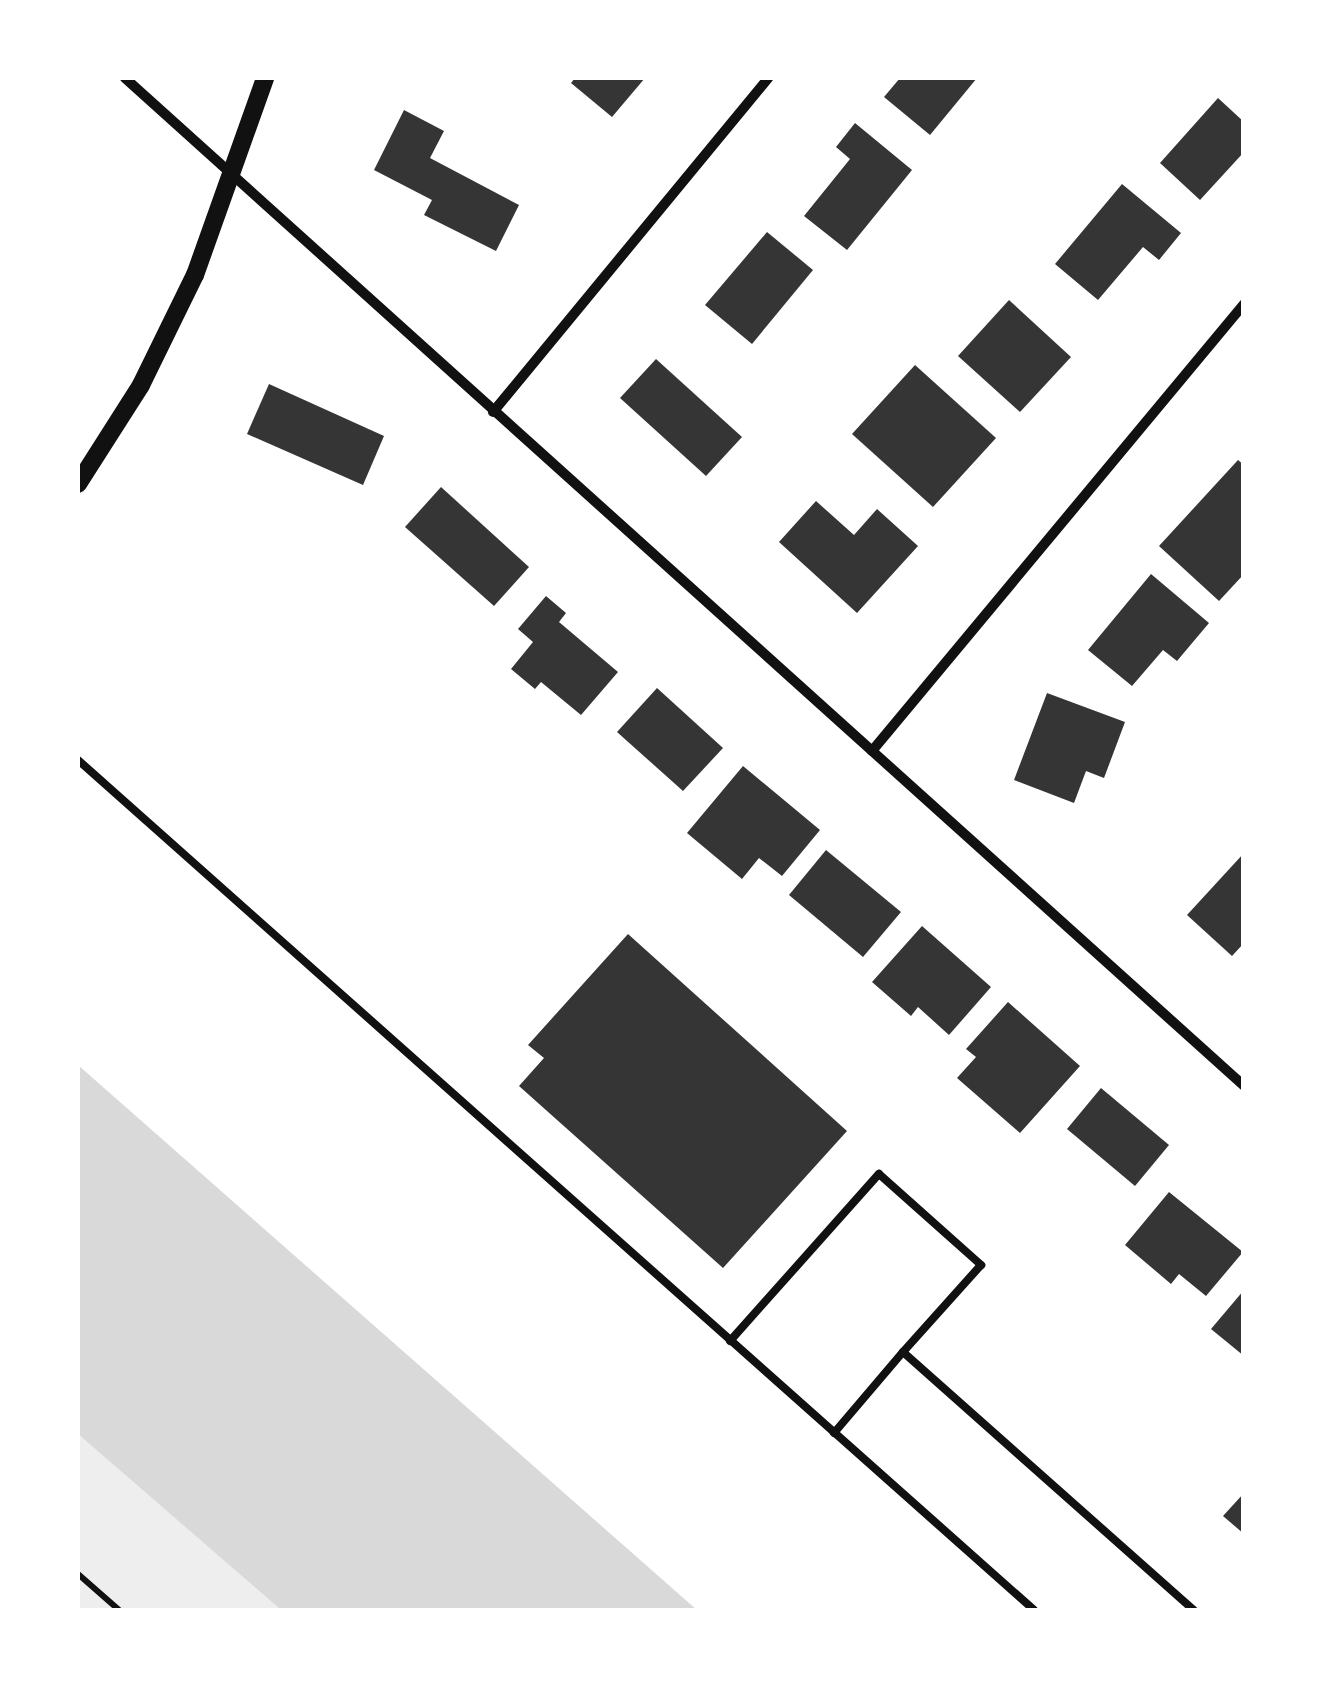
<!DOCTYPE html>
<style>
body{margin:0}
#map{position:relative;width:1321px;height:1688px;overflow:hidden;background:#fff;font-family:"Noto Sans",sans-serif}
div>[style]{position:absolute}
[style*='--x']{left:calc(var(--x)*1px);top:calc(var(--y)*1px);width:calc(var(--w)*1px);rotate:calc(var(--a)*1deg)}
.green>*{inset:0;background:#eee}
.water>*{inset:0;background:#d9d9d9}
.building>*{inset:0;background:#353535}
.path>*{height:6px;margin:-3px;padding:0 3px;transform-origin:3px;border-radius:3px;background:#111}
.service>*{height:8px;margin:-4px;padding:0 4px;transform-origin:4px;border-radius:4px;background:#111}
.minor>*{height:10px;margin:-5px;padding:0 5px;transform-origin:5px;border-radius:5px;background:#111}
.tertiary>*{height:18px;margin:-9px;padding:0 9px;transform-origin:9px;border-radius:9px;background:#111}
span{translate:-50% -50%;white-space:nowrap;text-align:center;line-height:1.15;-webkit-text-stroke:9px #fff;paint-order:stroke}
.frame{position:absolute;inset:0;border:80px solid #fff;pointer-events:none}
</style>
<div id="map">
<div class="green">
<i style="clip-path:polygon(78px 1434px,281px 1610px,78px 1610px)"></i>
</div>
<div class="water">
<i style="clip-path:polygon(78px 1065px,697px 1610px,281px 1610px,78px 1434px)"></i>
</div>
<div class="building">
<i style="clip-path:polygon(575px 78px,645px 78px,612px 117px,571px 83px)"></i>
<i style="clip-path:polygon(900px 78px,977px 78px,930px 135px,884px 97px)"></i>
<i style="clip-path:polygon(1218px 98px,1244px 122px,1244px 152px,1200px 200px,1160px 163px)"></i>
<i style="clip-path:polygon(404px 110px,444px 131px,430px 158px,519px 205px,496px 251px,424px 215px,432px 200px,374px 170px)"></i>
<i style="clip-path:polygon(855px 123px,912px 170px,847px 250px,804px 216px,850px 159px,836px 147px)"></i>
<i style="clip-path:polygon(1122px 184px,1181px 233px,1159px 260px,1143px 247px,1098px 300px,1055px 264px)"></i>
<i style="clip-path:polygon(767px 232px,813px 270px,752px 344px,705px 305px)"></i>
<i style="clip-path:polygon(1009px 300px,1071px 357px,1020px 412px,958px 356px)"></i>
<i style="clip-path:polygon(656px 359px,742px 437px,706px 476px,620px 398px)"></i>
<i style="clip-path:polygon(915px 365px,996px 438px,933px 507px,852px 434px)"></i>
<i style="clip-path:polygon(269px 384px,384px 436px,363px 485px,247px 434px)"></i>
<i style="clip-path:polygon(1238px 460px,1244px 465px,1244px 574px,1219px 601px,1159px 546px)"></i>
<i style="clip-path:polygon(441px 487px,529px 567px,494px 606px,405px 527px)"></i>
<i style="clip-path:polygon(816px 501px,854px 535px,877px 509px,918px 546px,857px 613px,779px 542px)"></i>
<i style="clip-path:polygon(1151px 574px,1209px 623px,1177px 661px,1163px 650px,1132px 686px,1088px 650px)"></i>
<i style="clip-path:polygon(546px 596px,566px 613px,559px 622px,618px 672px,581px 715px,541px 682px,535px 689px,511px 669px,533px 642px,518px 629px)"></i>
<i style="clip-path:polygon(657px 688px,723px 748px,683px 791px,617px 732px)"></i>
<i style="clip-path:polygon(1047px 693px,1125px 722px,1104px 778px,1086px 771px,1074px 803px,1014px 780px)"></i>
<i style="clip-path:polygon(743px 766px,820px 830px,782px 876px,759px 858px,742px 879px,687px 833px)"></i>
<i style="clip-path:polygon(826px 850px,901px 912px,863px 957px,789px 895px)"></i>
<i style="clip-path:polygon(1244px 853px,1244px 943px,1232px 956px,1187px 915px)"></i>
<i style="clip-path:polygon(922px 926px,991px 987px,949px 1035px,918px 1007px,911px 1016px,872px 982px)"></i>
<i style="clip-path:polygon(628px 934px,847px 1131px,723px 1268px,519px 1086px,544px 1058px,528px 1045px)"></i>
<i style="clip-path:polygon(1008px 1002px,1080px 1066px,1020px 1133px,957px 1078px,976px 1057px,966px 1049px)"></i>
<i style="clip-path:polygon(1101px 1088px,1169px 1145px,1135px 1186px,1067px 1129px)"></i>
<i style="clip-path:polygon(1169px 1192px,1243px 1252px,1206px 1296px,1179px 1274px,1171px 1284px,1125px 1245px)"></i>
<i style="clip-path:polygon(1244px 1290px,1244px 1356px,1211px 1329px)"></i>
<i style="clip-path:polygon(1244px 1493px,1244px 1534px,1223px 1516px)"></i>
</div>
<div class="path">
<i style="--x:78;--y:1574;--w:55;--a:41.3"></i>
</div>
<div class="service">
<i style="--x:78;--y:760;--w:1279;--a:41.64"></i>
<i style="--x:730;--y:1341;--w:224;--a:-48.3"></i>
<i style="--x:879;--y:1174;--w:137;--a:41.7"></i>
<i style="--x:981;--y:1265;--w:117;--a:131.9"></i>
<i style="--x:903;--y:1352;--w:389;--a:41.6"></i>
<i style="--x:834;--y:1433;--w:106;--a:-49.6"></i>
</div>
<div class="minor">
<i style="--x:125;--y:78;--w:1506;--a:42.01"></i>
<i style="--x:493;--y:412;--w:433;--a:-50.5"></i>
<i style="--x:872;--y:751;--w:582;--a:-50.23"></i>
</div>
<div class="tertiary">
<i style="--x:78;--y:484;--w:117;--a:-57.5"></i>
<i style="--x:141;--y:385;--w:123;--a:-63.9"></i>
<i style="--x:195;--y:275;--w:209;--a:-70.4"></i>
</div>
<div class="frame"></div>
</div>
